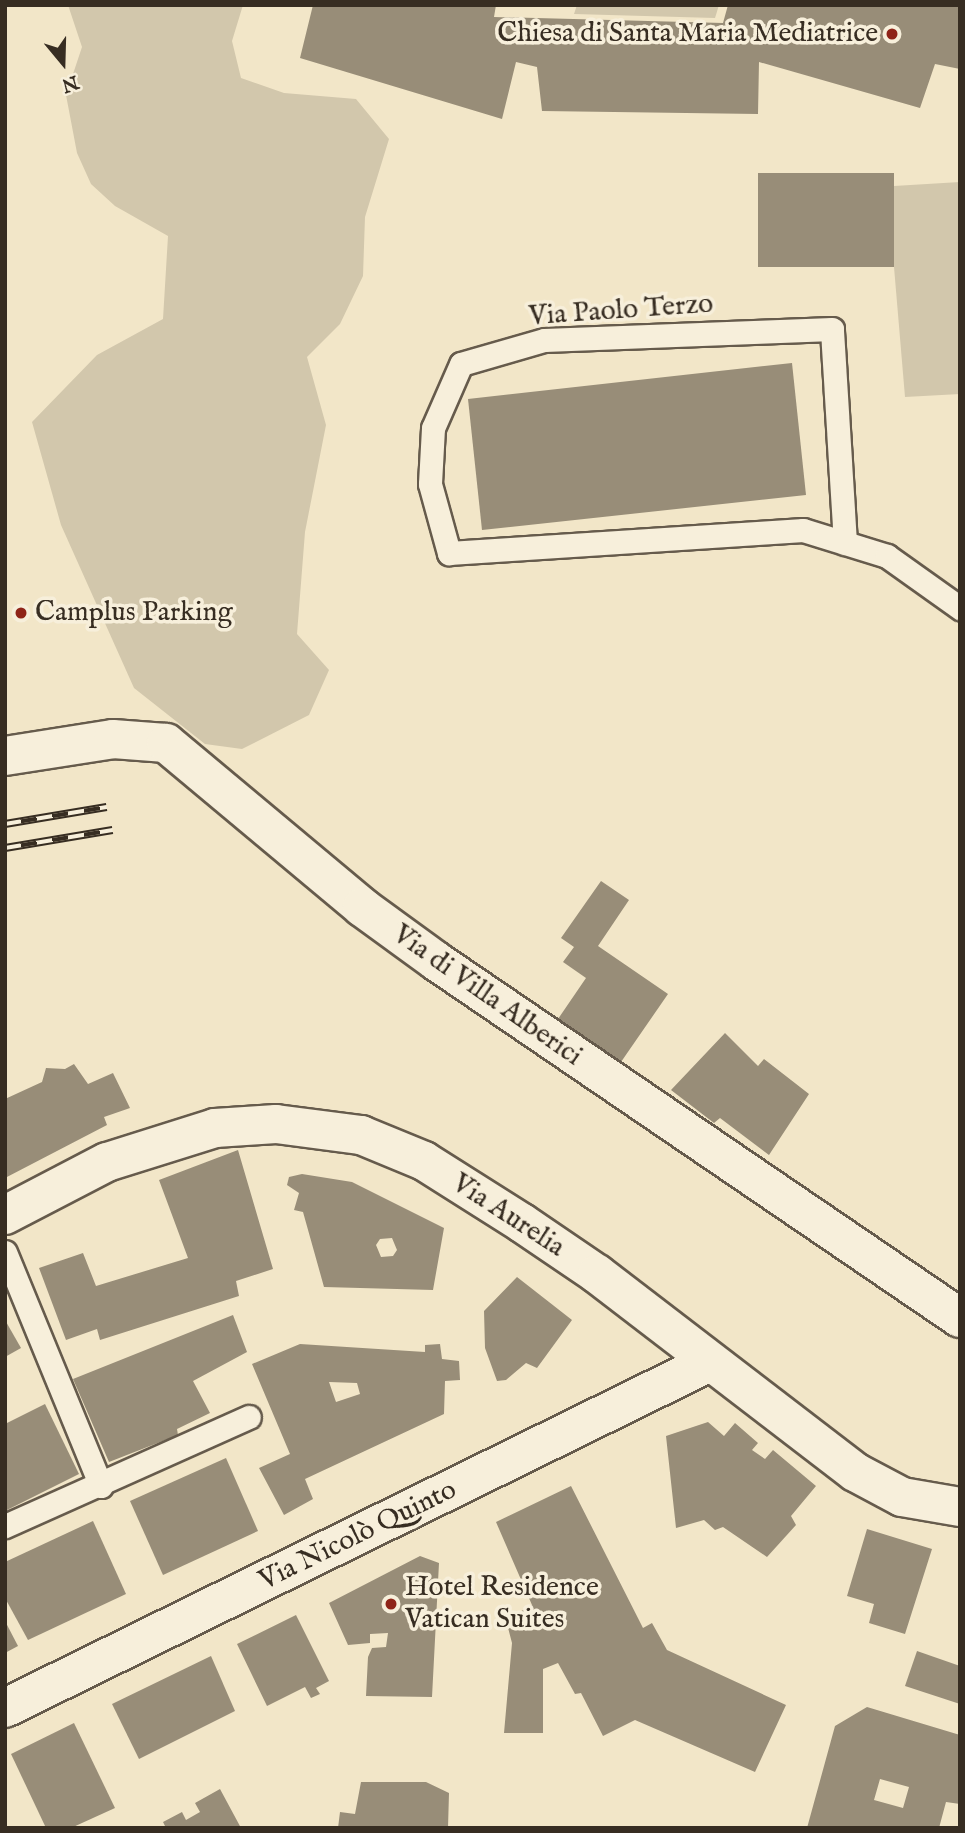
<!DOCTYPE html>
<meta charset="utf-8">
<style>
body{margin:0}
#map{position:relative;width:965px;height:1833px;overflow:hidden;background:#f2e6c8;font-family:"IM FELL English",serif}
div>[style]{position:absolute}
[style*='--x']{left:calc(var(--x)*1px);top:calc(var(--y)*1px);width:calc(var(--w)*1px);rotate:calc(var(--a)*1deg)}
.green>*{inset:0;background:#d2c7ac}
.building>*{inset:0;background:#988d78}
.roads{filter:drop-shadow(2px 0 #665b4c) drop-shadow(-2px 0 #665b4c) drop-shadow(0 2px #665b4c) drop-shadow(0 -2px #665b4c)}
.lane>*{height:23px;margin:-11.5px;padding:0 11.5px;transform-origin:11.5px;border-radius:11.5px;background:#f7efdb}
.street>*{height:38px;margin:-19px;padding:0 19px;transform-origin:19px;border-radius:19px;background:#f7efdb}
.secondary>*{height:38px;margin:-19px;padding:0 19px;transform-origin:19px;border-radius:19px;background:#f7efdb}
.rail>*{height:8px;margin-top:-4px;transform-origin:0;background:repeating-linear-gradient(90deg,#f7efdb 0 16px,#372d22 0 32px);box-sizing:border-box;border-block:2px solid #372d22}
.dots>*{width:19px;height:19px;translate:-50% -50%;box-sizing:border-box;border:4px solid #f7efdb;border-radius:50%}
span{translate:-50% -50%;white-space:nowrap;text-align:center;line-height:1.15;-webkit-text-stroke:7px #f7efdb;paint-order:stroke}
.poi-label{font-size:28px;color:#372d22}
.right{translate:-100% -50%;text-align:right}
.left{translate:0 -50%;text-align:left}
.street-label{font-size:28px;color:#372d22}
.frame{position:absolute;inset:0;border:7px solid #372d22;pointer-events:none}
.north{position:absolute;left:28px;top:28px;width:70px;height:70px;-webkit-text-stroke:5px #f7efdb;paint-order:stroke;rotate:161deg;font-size:19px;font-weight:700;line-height:28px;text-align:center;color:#372d22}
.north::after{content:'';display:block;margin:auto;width:24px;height:32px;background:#372d22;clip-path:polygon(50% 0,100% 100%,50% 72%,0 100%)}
</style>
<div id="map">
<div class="green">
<i style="clip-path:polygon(68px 5px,243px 5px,232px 41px,241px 78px,284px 93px,356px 99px,389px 139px,365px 217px,363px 276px,340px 324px,307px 357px,326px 425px,305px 532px,297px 634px,329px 670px,309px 715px,242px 749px,205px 744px,134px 688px,61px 525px,32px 422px,97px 355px,163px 319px,168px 236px,115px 206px,91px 184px,77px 153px,66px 95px,82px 47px)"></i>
<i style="clip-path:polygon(577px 5px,719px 5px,715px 18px,574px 14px)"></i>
<i style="clip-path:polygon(960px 182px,960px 394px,905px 397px,894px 267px,894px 186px)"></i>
</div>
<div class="building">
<i style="clip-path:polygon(313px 5px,496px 5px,494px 17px,723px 23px,728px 5px,960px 5px,960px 69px,935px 64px,920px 108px,759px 62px,758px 114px,542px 111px,537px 67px,516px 62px,502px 119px,300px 58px)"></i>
<i style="clip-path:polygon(758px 173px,894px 173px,894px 267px,758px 267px)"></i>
<i style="clip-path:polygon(792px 363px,806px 495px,482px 530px,468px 399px)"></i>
<i style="clip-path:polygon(601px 881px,629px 900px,598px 946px,668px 994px,621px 1062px,558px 1019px,586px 978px,563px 962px,574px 947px,561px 938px)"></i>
<i style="clip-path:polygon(725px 1033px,758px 1066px,764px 1059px,809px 1094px,769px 1155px,720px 1118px,714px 1123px,671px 1090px)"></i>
<i style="clip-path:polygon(74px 1064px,88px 1084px,113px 1073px,130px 1108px,104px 1117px,107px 1125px,5px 1178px,5px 1099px,42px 1082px,46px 1068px,65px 1069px)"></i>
<i style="clip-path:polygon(238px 1150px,273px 1269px,236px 1281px,239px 1296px,100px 1340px,97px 1329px,66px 1340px,39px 1268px,83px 1253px,96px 1286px,188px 1258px,159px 1180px)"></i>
<i style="clip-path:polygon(evenodd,302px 1174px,352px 1182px,444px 1228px,433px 1290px,324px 1287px,303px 1212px,294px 1210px,299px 1193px,287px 1185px,289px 1177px,302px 1174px,392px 1238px,397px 1250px,393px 1256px,381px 1257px,376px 1245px,380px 1239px,392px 1238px)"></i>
<i style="clip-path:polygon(517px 1277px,572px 1320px,537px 1368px,526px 1363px,506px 1380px,497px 1381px,485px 1348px,484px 1311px)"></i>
<i style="clip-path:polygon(233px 1315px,247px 1352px,193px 1381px,210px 1413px,177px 1429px,178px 1435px,109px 1462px,73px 1379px)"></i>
<i style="clip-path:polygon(5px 1320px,21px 1348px,5px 1357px)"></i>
<i style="clip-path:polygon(evenodd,300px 1344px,425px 1352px,425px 1345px,440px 1344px,442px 1359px,459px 1361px,460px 1380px,445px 1381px,444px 1414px,305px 1479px,313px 1499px,284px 1515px,259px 1468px,290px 1454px,252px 1364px,300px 1344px,329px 1382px,357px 1383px,360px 1394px,336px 1402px,329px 1382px)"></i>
<i style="clip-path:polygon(45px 1404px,79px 1474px,5px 1511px,5px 1424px)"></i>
<i style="clip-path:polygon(708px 1422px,724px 1436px,735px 1423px,758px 1443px,752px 1450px,765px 1459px,773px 1450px,816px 1486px,791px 1516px,796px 1525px,767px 1557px,723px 1527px,715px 1530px,704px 1520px,676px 1528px,666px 1436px)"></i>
<i style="clip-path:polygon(226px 1458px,258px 1531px,163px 1575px,130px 1501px)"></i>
<i style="clip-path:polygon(571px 1486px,643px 1628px,652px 1623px,667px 1650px,786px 1705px,755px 1772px,635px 1720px,603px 1736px,581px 1693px,575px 1694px,558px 1663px,543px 1669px,543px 1733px,504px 1733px,512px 1643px,506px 1620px,532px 1605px,496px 1522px)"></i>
<i style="clip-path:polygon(93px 1521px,126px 1594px,28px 1640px,5px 1598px,5px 1562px)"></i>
<i style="clip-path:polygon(867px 1529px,932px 1549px,905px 1634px,869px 1623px,874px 1604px,847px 1596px)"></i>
<i style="clip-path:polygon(420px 1556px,439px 1563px,432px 1697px,366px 1696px,368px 1657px,372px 1648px,386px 1647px,388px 1633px,370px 1634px,370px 1643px,348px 1645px,329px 1603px)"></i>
<i style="clip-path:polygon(296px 1615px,329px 1681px,316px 1688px,320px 1694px,311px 1698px,305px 1687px,267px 1706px,237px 1644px)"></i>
<i style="clip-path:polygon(5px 1621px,18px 1646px,5px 1653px)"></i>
<i style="clip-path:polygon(917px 1651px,960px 1666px,960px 1704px,905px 1686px)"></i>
<i style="clip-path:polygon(211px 1656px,235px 1711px,139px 1759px,112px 1704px)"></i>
<i style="clip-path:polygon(evenodd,867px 1707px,960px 1735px,960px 1804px,946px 1802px,939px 1828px,807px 1828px,835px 1726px,867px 1707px,880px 1779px,909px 1787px,903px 1808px,874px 1800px,880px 1779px)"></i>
<i style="clip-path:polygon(74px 1723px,115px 1808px,71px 1828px,46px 1828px,11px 1754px)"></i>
<i style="clip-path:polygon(361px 1782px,426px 1782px,449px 1793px,448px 1828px,338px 1828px,340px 1812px,355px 1814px)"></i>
<i style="clip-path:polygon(220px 1789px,241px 1828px,166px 1828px,163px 1822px,182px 1812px,186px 1820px,200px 1812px,195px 1803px)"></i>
</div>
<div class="roads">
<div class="lane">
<i style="--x:845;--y:543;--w:214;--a:-93.5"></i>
<i style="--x:832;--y:329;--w:288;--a:177.8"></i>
<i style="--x:544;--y:340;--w:86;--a:163.9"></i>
<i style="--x:461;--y:364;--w:70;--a:113.6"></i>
<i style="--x:433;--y:428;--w:56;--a:93.1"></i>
<i style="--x:430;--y:484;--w:72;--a:74.6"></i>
<i style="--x:449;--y:553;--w:355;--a:-3.7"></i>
<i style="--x:803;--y:530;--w:88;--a:17.2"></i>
<i style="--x:887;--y:556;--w:90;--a:35.5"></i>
<i style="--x:5;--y:1252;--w:253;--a:67.7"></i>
<i style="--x:5;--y:1526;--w:267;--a:-24.1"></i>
</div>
<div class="street">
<i style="--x:5;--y:756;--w:109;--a:-8.9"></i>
<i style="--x:113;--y:739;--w:53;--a:4.3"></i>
<i style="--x:166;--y:743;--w:256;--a:39.9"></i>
<i style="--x:362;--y:907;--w:92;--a:36.1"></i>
<i style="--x:436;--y:961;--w:634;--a:34.27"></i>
<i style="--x:5;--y:1708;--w:785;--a:-26.14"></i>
</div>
<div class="secondary">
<i style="--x:5;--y:1215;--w:115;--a:-27.5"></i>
<i style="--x:107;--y:1162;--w:113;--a:-17.5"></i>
<i style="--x:215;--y:1128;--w:61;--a:-3.8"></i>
<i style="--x:276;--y:1124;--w:86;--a:7.4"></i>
<i style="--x:361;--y:1135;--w:68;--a:22.4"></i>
<i style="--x:424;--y:1161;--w:116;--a:32.3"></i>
<i style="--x:522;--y:1223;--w:91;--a:34.2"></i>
<i style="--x:597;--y:1274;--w:325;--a:37.5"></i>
<i style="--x:855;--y:1472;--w:53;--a:28"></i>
<i style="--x:902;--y:1497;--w:59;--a:9.8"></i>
</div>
</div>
<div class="rail">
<i style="--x:5;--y:824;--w:103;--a:-9.5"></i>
<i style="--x:5;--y:848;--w:109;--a:-9.5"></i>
</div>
<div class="dots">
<i style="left:892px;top:34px;background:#8f2418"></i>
<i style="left:21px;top:613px;background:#8f2418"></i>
<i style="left:391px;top:1604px;background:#8f2418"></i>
</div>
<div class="poi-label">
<span class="right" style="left:878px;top:34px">Chiesa di Santa Maria Mediatrice</span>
<span class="left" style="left:35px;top:613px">Camplus Parking</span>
<span class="left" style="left:405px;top:1604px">Hotel Residence<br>Vatican Suites</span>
</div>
<div class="street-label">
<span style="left:621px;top:311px;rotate:-4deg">Via Paolo Terzo</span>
<span style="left:487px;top:996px;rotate:35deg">Via di Villa Alberici</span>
<span style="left:508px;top:1216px;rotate:33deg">Via Aurelia</span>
<span style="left:358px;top:1536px;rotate:-26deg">Via Nicolò Quinto</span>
</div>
<div class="frame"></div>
<div class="north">N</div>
</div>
